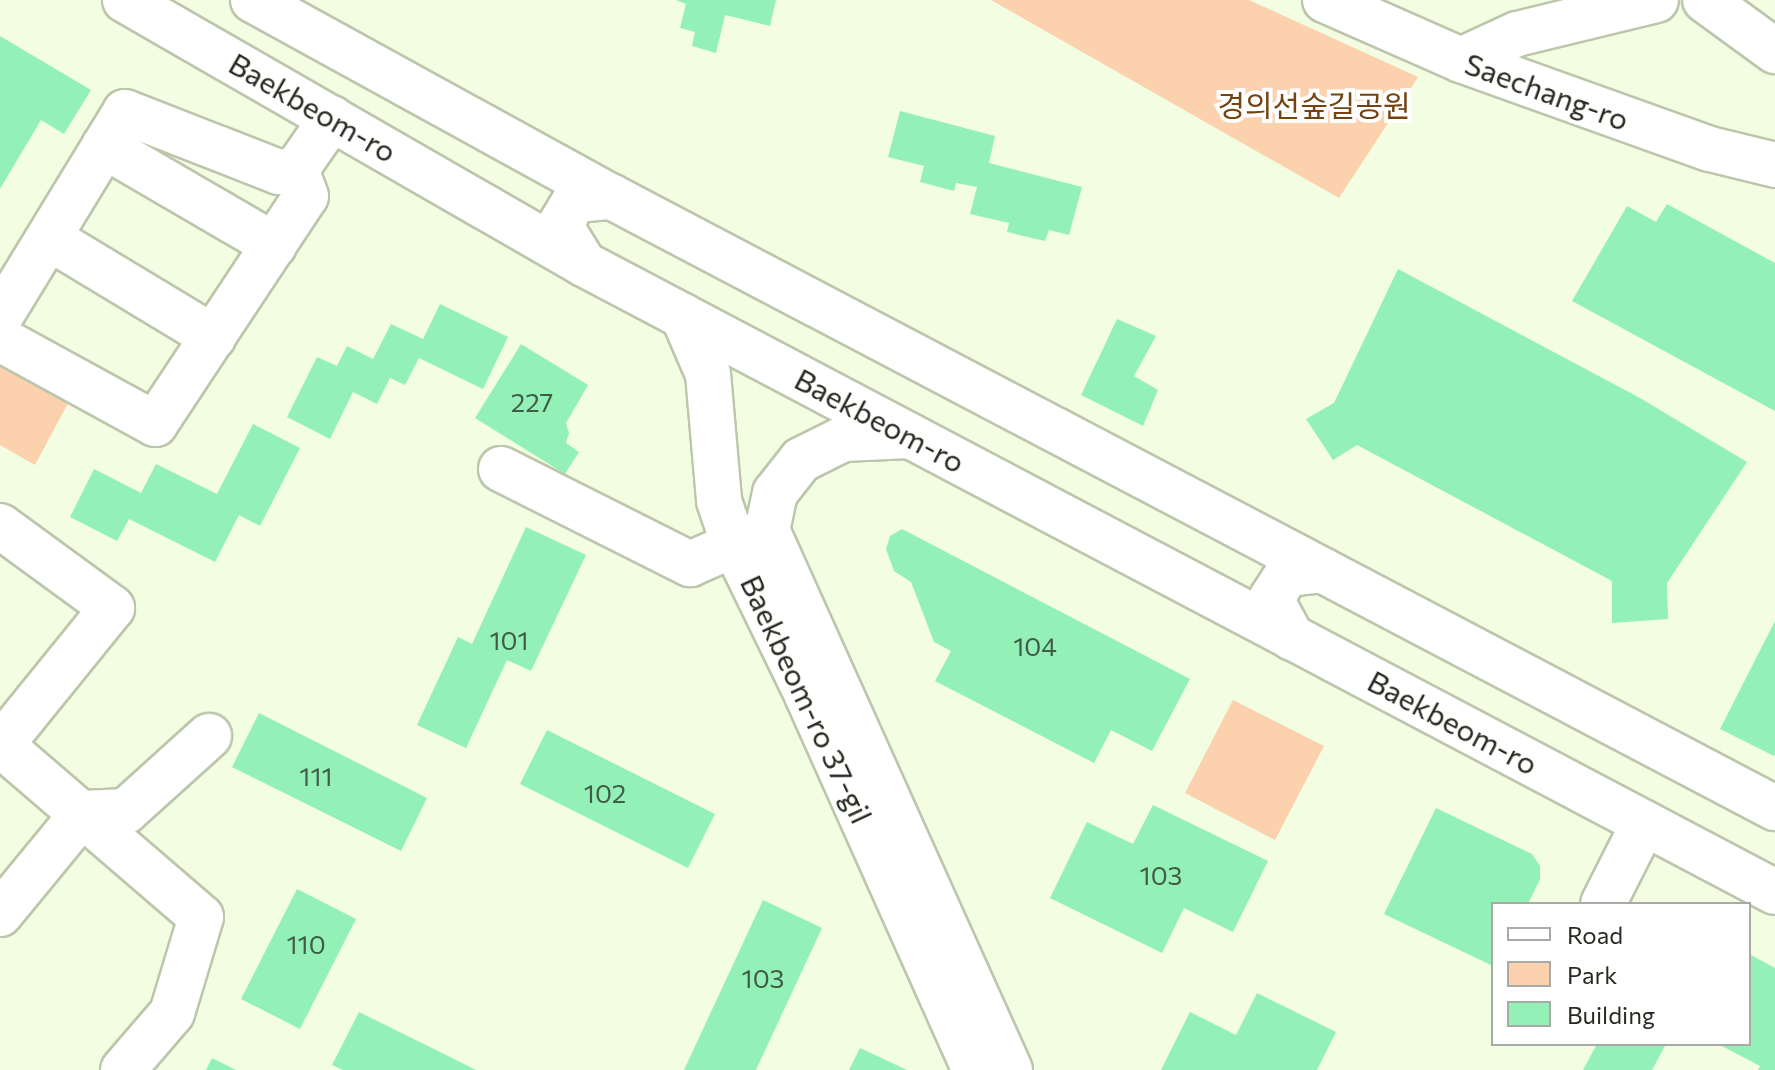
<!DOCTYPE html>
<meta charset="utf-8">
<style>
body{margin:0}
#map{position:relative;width:1775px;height:1070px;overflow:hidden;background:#f2fde1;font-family:Commissioner,"Noto Sans KR",sans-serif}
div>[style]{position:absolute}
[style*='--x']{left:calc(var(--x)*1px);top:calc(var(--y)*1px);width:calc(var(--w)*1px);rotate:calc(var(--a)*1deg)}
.green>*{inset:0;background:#fbd1ae}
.building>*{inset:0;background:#93f1b8}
.roads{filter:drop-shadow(2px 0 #bcc6ac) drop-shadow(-2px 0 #bcc6ac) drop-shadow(0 2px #bcc6ac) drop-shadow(0 -2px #bcc6ac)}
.minor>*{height:44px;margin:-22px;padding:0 22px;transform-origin:22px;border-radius:22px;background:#fff}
.major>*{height:44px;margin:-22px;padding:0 22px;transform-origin:22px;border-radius:22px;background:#fff}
span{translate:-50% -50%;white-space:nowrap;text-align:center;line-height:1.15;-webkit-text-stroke:8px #fff;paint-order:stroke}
.number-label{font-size:26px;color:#415c46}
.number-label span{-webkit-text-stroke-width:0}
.street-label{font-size:30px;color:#262a20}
.park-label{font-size:30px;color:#734410}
.legend{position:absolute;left:1491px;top:902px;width:260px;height:144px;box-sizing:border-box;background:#fff;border:2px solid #a8aaa6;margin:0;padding:10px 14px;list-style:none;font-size:24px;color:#262a20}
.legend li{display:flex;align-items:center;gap:16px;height:40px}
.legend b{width:40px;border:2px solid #a8aaa6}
</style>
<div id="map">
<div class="green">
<i style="clip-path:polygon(991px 0,1249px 0,1418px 77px,1339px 198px)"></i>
<i style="clip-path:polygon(0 354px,74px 392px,35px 465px,0 445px)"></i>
<i style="clip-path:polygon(1233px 700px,1324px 746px,1275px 840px,1185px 793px)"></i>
</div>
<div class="building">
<i style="clip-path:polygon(676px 0,776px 0,770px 26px,725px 15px,716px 53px,692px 46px,695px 32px,680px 28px,686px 4px)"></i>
<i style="clip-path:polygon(0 36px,91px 90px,64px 134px,41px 120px,0 189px)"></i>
<i style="clip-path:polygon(900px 111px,995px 136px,989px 163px,1082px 187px,1069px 235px,1049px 230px,1045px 241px,1007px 232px,1009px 223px,970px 214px,977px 187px,956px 183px,954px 191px,920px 182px,924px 166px,888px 157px)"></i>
<i style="clip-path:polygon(1667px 204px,1775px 263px,1775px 411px,1572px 301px,1627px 206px,1656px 222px)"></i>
<i style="clip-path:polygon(1398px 269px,1640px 398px,1747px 462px,1667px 583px,1668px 619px,1612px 623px,1612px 581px,1357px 445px,1333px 460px,1306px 419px,1334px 403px)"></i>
<i style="clip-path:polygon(440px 304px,508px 337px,483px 389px,419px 358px,405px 385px,390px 378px,377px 404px,353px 392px,330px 439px,287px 417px,317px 357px,337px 366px,347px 346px,373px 359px,391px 324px,423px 339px)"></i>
<i style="clip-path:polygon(1117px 319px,1156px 336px,1134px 376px,1158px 390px,1143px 426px,1081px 395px)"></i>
<i style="clip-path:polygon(521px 344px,588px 385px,566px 423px,569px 433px,566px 443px,579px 452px,565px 474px,475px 418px)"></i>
<i style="clip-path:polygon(253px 424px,300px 448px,260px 526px,239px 515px,215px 562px,129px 519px,117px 541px,70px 517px,94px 469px,141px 493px,156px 464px,217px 494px)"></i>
<i style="clip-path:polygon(526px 527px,586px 555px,531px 671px,507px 660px,466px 748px,417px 725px,458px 637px,472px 644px)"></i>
<i style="clip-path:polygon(902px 529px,1190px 679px,1152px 751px,1111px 730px,1094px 763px,935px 681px,951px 651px,934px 642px,911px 582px,894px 571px,886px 549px,890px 536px)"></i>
<i style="clip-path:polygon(1775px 621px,1775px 754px,1774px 756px,1720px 729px)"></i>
<i style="clip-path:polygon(259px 713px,427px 798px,401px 851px,232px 767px)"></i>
<i style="clip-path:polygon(547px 730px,715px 814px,688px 868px,520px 784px)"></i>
<i style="clip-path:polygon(1153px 805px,1268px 861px,1233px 932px,1184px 908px,1162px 953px,1050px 898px,1087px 822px,1133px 844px)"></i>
<i style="clip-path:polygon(1436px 808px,1532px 854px,1540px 866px,1540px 879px,1528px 904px,1493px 904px,1493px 966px,1384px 914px)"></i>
<i style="clip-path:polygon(297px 889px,356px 919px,300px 1029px,241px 999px)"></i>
<i style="clip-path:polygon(763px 900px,822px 928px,756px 1070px,684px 1070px)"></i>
<i style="clip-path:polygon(1749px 954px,1775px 968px,1775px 1070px,1758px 1070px,1760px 1066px,1718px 1044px,1749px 1044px)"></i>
<i style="clip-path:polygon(1257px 993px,1336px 1032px,1317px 1070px,1161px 1070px,1190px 1012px,1236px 1035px)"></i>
<i style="clip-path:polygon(359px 1012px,444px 1054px,476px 1070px,343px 1070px,332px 1065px)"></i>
<i style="clip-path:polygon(1597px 1044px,1666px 1044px,1652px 1070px,1583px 1070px)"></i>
<i style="clip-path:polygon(860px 1048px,907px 1070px,849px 1070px)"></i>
<i style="clip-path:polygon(212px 1058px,236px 1070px,206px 1070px)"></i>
</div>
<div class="roads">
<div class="minor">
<i style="--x:1705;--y:0;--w:87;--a:36.1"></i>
<i style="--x:1461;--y:60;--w:62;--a:-24.9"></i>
<i style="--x:1517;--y:34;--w:143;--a:-13.7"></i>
<i style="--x:104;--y:146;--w:197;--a:30.2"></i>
<i style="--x:49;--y:238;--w:192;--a:31.1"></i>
<i style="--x:683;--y:316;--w:63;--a:66.7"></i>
<i style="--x:708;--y:374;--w:127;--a:85"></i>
<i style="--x:719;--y:501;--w:46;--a:71.2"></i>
<i style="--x:734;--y:545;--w:167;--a:64"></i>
<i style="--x:807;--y:695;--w:411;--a:65.9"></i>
<i style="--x:0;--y:317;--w:240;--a:-58.6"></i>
<i style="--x:125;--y:112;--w:165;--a:21.3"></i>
<i style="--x:279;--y:172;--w:17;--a:-7"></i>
<i style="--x:296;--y:170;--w:63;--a:-55.3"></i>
<i style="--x:0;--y:339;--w:177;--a:28.7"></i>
<i style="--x:155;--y:424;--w:273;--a:-56.5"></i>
<i style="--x:306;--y:196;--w:28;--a:-111"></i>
<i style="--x:910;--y:436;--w:67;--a:177.4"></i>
<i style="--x:843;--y:439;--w:47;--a:153.4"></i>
<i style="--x:801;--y:460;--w:42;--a:128.2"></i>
<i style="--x:775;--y:493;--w:38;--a:102"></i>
<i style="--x:767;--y:530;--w:592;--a:65.77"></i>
<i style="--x:501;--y:469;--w:212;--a:26.7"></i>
<i style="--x:690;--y:564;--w:77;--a:-23.6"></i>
<i style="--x:0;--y:526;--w:139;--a:36.2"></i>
<i style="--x:112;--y:608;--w:176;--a:129"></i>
<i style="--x:0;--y:744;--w:265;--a:40.7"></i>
<i style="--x:201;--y:917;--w:100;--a:106.8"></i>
<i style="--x:172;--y:1013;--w:75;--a:130.7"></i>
<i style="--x:1603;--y:904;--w:91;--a:-63.2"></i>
<i style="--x:0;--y:914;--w:131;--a:-50.6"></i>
<i style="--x:83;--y:813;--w:43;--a:-2.7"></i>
<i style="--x:126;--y:811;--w:112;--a:-42.1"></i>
</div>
<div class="major">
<i style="--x:125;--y:0;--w:530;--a:29.91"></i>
<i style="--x:584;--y:264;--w:1346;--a:27.8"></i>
<i style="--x:253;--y:0;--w:409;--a:28.8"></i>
<i style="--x:612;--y:197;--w:1314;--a:27.72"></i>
<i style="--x:1325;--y:0;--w:149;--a:23.8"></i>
<i style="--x:1461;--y:60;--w:264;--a:19.7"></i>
<i style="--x:1710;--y:149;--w:67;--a:13.8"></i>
<i style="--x:584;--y:264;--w:46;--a:-121.6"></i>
<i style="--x:560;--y:225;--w:29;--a:-59"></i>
<i style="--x:575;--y:200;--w:37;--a:-5"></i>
<i style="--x:1292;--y:638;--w:44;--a:-118.3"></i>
<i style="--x:1271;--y:599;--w:30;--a:-57"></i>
<i style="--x:1287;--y:574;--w:36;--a:-6"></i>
</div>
</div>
<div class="number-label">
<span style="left:532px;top:402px">227</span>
<span style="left:509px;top:640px">101</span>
<span style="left:1035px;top:646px">104</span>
<span style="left:316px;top:776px">111</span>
<span style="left:605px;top:793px">102</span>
<span style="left:1161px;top:875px">103</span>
<span style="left:306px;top:944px">110</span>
<span style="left:763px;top:978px">103</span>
</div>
<div class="street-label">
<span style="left:1547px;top:91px;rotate:20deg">Saechang-ro</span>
<span style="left:313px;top:107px;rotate:30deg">Baekbeom-ro</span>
<span style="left:880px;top:420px;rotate:28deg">Baekbeom-ro</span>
<span style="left:807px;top:699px;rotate:65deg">Baekbeom-ro 37-gil</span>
<span style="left:1453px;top:722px;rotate:28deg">Baekbeom-ro</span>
</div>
<div class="park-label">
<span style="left:1314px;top:105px">경의선숲길공원</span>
</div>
<ul class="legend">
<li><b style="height:10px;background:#fff"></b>Road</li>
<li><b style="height:22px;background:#fbd1ae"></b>Park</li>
<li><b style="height:22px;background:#93f1b8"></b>Building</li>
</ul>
</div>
